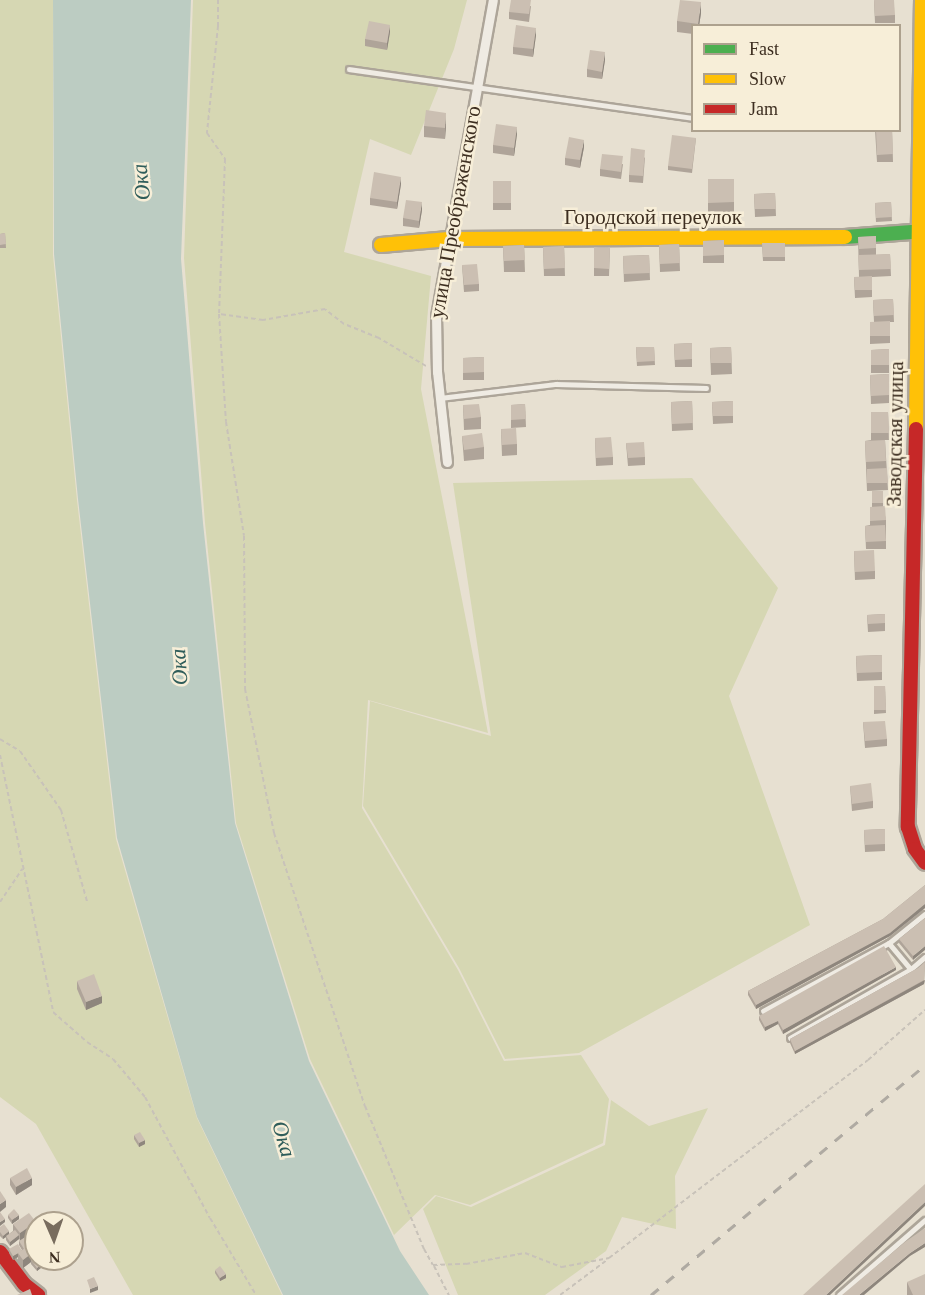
<!DOCTYPE html>
<meta charset="utf-8">
<style>
body{margin:0}
#map{position:relative;width:925px;height:1295px;overflow:hidden;background:#e7e0d1;font-family:Georgia,serif}
div>[style]{position:absolute}
[style*='--x']{left:calc(var(--x)*1px);top:calc(var(--y)*1px);width:calc(var(--w)*1px);rotate:calc(var(--a)*1deg)}
.green>*{inset:0;background:#d6d7b3}
.water>*{inset:0;background:#bcccc2}
.path>*{height:2px;margin-top:-1px;transform-origin:0;background:repeating-linear-gradient(90deg,#c8c2b9 0 4.5px,transparent 0 7.5px)}
.roads{filter:drop-shadow(2px 0 #ada599) drop-shadow(-2px 0 #ada599) drop-shadow(0 2px #ada599) drop-shadow(0 -2px #ada599)}
.lane>*{height:4.5px;margin:-2.25px;padding:0 2.25px;transform-origin:2.25px;border-radius:2.25px;background:#efebe3}
.street>*{height:9px;margin:-4.5px;padding:0 4.5px;transform-origin:4.5px;border-radius:4.5px;background:#efebe3}
.fast>*{height:14px;margin:-7px;padding:0 7px;transform-origin:7px;border-radius:7px;background:#4caf50}
.slow>*{height:14px;margin:-7px;padding:0 7px;transform-origin:7px;border-radius:7px;background:#ffc107}
.jam>*{height:14px;margin:-7px;padding:0 7px;transform-origin:7px;border-radius:7px;background:#c62828}
.rail>*{height:3px;margin-top:-1.5px;transform-origin:0;background:repeating-linear-gradient(90deg,#afaaa2 0 10px,transparent 0 20px)}
.wall>*{inset:0;background:#afa499}
.shaded-wall>*{inset:0;background:#8e867d}
.building>*{inset:0;background:#cbbfb2}
span{translate:-50% -50%;white-space:nowrap;text-align:center;line-height:1.15;-webkit-text-stroke:5px #f7eed8;paint-order:stroke}
.street-label{font-size:21px;color:#3d2e20}
.water-label{font-size:22px;color:#2f5d5a;font-style:italic}
.legend{position:absolute;left:691px;top:24px;width:210px;height:108px;box-sizing:border-box;background:#f7eed8;border:2px solid #ada18e;margin:0;padding:8px 10px;list-style:none;font-size:18px;color:#3d2e20}
.legend li{display:flex;align-items:center;gap:12px;height:30px}
.legend b{width:30px;border:2px solid #ada18e}
.north{position:absolute;left:24px;top:1211px;width:60px;height:60px;box-sizing:border-box;background:#f7eed8;border:2px solid #ada18e;border-radius:50%;rotate:178deg;font-size:16px;font-weight:700;line-height:24px;text-align:center;color:#3d2e20}
.north::after{content:'';display:block;margin:auto;width:21px;height:27px;background:#786c5e;clip-path:polygon(50% 0,100% 100%,50% 72%,0 100%)}
</style>
<div id="map">
<div class="green">
<i style="clip-path:polygon(0 0,53px 0,53px 255px,77px 500px,116px 839px,197px 1118px,282px 1295px,133px 1295px,36px 1124px,0 1097px)"></i>
<i style="clip-path:polygon(193px 0,467px 0,454px 49px,411px 155px,370px 139px,344px 252px,431px 276px,421px 389px,488px 733px,368px 700px,362px 808px,458px 970px,504px 1061px,581px 1055px,609px 1099px,603px 1143px,470px 1205px,435px 1195px,394px 1235px,310px 1059px,236px 823px,205px 523px,184px 258px)"></i>
<i style="clip-path:polygon(692px 478px,778px 588px,729px 696px,810px 925px,579px 1053px,505px 1059px,459px 968px,363px 806px,370px 701px,491px 736px,453px 483px)"></i>
<i style="clip-path:polygon(611px 1100px,649px 1126px,708px 1108px,675px 1176px,676px 1229px,622px 1217px,606px 1251px,545px 1295px,458px 1295px,423px 1209px,436px 1196px,471px 1207px,605px 1145px)"></i>
</div>
<div class="water">
<i style="clip-path:polygon(53px 0,191px 0,181px 259px,203px 523px,235px 823px,309px 1061px,400px 1251px,429px 1295px,283px 1295px,197px 1117px,117px 838px,78px 499px,54px 254px)"></i>
</div>
<div class="path">
<i style="--x:218;--y:0;--w:26;--a:90"></i>
<i style="--x:218;--y:26;--w:108;--a:95.9"></i>
<i style="--x:207;--y:133;--w:32;--a:55"></i>
<i style="--x:225;--y:159;--w:155;--a:92.2"></i>
<i style="--x:426;--y:366;--w:55;--a:-149.2"></i>
<i style="--x:379;--y:338;--w:38;--a:-158"></i>
<i style="--x:344;--y:324;--w:24;--a:-142"></i>
<i style="--x:325;--y:309;--w:63;--a:169.9"></i>
<i style="--x:263;--y:320;--w:44;--a:-172.2"></i>
<i style="--x:219;--y:314;--w:108;--a:86.3"></i>
<i style="--x:226;--y:422;--w:115;--a:81"></i>
<i style="--x:244;--y:536;--w:153;--a:89.6"></i>
<i style="--x:245;--y:689;--w:147;--a:78.6"></i>
<i style="--x:274;--y:833;--w:288;--a:71.6"></i>
<i style="--x:365;--y:1106;--w:155;--a:67.6"></i>
<i style="--x:424;--y:1249;--w:18;--a:61"></i>
<i style="--x:433;--y:1265;--w:33;--a:-2"></i>
<i style="--x:466;--y:1264;--w:60;--a:-10.6"></i>
<i style="--x:525;--y:1253;--w:40;--a:21"></i>
<i style="--x:562;--y:1267;--w:48;--a:-10.8"></i>
<i style="--x:609;--y:1258;--w:326;--a:-37.4"></i>
<i style="--x:868;--y:1060;--w:76;--a:-41.3"></i>
<i style="--x:0;--y:739;--w:23;--a:31"></i>
<i style="--x:20;--y:751;--w:72;--a:55.2"></i>
<i style="--x:61;--y:810;--w:95;--a:74.1"></i>
<i style="--x:0;--y:755;--w:262;--a:78.3"></i>
<i style="--x:53;--y:1012;--w:45;--a:41.4"></i>
<i style="--x:87;--y:1042;--w:31;--a:33"></i>
<i style="--x:113;--y:1059;--w:50;--a:49.9"></i>
<i style="--x:145;--y:1097;--w:137;--a:61.8"></i>
<i style="--x:210;--y:1218;--w:90;--a:59.1"></i>
<i style="--x:0;--y:902;--w:40;--a:-56"></i>
<i style="--x:434;--y:1266;--w:33;--a:63"></i>
<i style="--x:560;--y:1295;--w:59;--a:-36.7"></i>
</div>
<div class="roads">
<div class="lane">
<i style="--x:349;--y:69;--w:346;--a:8.1"></i>
<i style="--x:440;--y:398;--w:117;--a:-6.9"></i>
<i style="--x:556;--y:384;--w:150;--a:1.5"></i>
<i style="--x:889;--y:943;--w:34;--a:50"></i>
<i style="--x:763;--y:1011;--w:143;--a:-28.4"></i>
<i style="--x:889;--y:943;--w:46;--a:-38.9"></i>
<i style="--x:790;--y:1038;--w:139;--a:-29.7"></i>
<i style="--x:911;--y:969;--w:18;--a:-41"></i>
<i style="--x:839;--y:1295;--w:114;--a:-41.1"></i>
</div>
<div class="street">
<i style="--x:447;--y:462;--w:91;--a:-96.3"></i>
<i style="--x:437;--y:372;--w:56;--a:-91"></i>
<i style="--x:436;--y:316;--w:321;--a:-79.8"></i>
</div>
<div class="fast">
<i style="--x:845;--y:237;--w:80;--a:-4.3"></i>
</div>
<div class="slow">
<i style="--x:381;--y:245;--w:68;--a:-5"></i>
<i style="--x:449;--y:239;--w:396;--a:-0.3"></i>
<i style="--x:916;--y:429;--w:429;--a:-89.2"></i>
</div>
<div class="jam">
<i style="--x:916;--y:429;--w:398;--a:91.2"></i>
<i style="--x:908;--y:827;--w:23;--a:72"></i>
<i style="--x:915;--y:849;--w:17;--a:54"></i>
<i style="--x:0;--y:1252;--w:40;--a:53"></i>
<i style="--x:24;--y:1284;--w:18;--a:38"></i>
</div>
</div>
<div class="rail">
<i style="--x:651;--y:1295;--w:358;--a:-40"></i>
</div>
<div class="wall">
<i style="clip-path:polygon(874px 0,895px 15px,895px 23px,875px 23px)"></i>
<i style="clip-path:polygon(531px 6px,529px 22px,509px 19px,509px 12px)"></i>
<i style="clip-path:polygon(701px 13px,699px 26px,693px 26px,693px 34px,677px 32px,677px 21px)"></i>
<i style="clip-path:polygon(390px 32px,387px 50px,365px 46px,365px 39px)"></i>
<i style="clip-path:polygon(536px 35px,533px 57px,513px 54px,513px 47px)"></i>
<i style="clip-path:polygon(605px 60px,602px 79px,587px 77px,587px 69px)"></i>
<i style="clip-path:polygon(446px 124px,445px 139px,424px 137px,424px 126px)"></i>
<i style="clip-path:polygon(875px 130px,892px 130px,893px 162px,877px 162px)"></i>
<i style="clip-path:polygon(517px 134px,514px 156px,493px 153px,493px 145px)"></i>
<i style="clip-path:polygon(696px 138px,692px 173px,668px 170px,668px 166px)"></i>
<i style="clip-path:polygon(584px 147px,580px 168px,565px 165px,565px 158px)"></i>
<i style="clip-path:polygon(645px 157px,643px 183px,629px 182px,629px 175px)"></i>
<i style="clip-path:polygon(623px 164px,621px 179px,600px 176px,600px 169px)"></i>
<i style="clip-path:polygon(708px 179px,734px 179px,734px 214px,708px 214px)"></i>
<i style="clip-path:polygon(493px 181px,511px 181px,511px 210px,493px 210px)"></i>
<i style="clip-path:polygon(401px 184px,397px 209px,370px 205px,370px 198px)"></i>
<i style="clip-path:polygon(775px 193px,776px 216px,755px 217px,754px 194px)"></i>
<i style="clip-path:polygon(891px 202px,892px 221px,876px 222px,875px 203px)"></i>
<i style="clip-path:polygon(422px 210px,419px 228px,403px 226px,403px 218px)"></i>
<i style="clip-path:polygon(5px 233px,6px 248px,0 248px,0 234px)"></i>
<i style="clip-path:polygon(876px 236px,876px 255px,890px 254px,891px 276px,872px 277px,872px 297px,855px 298px,854px 277px,859px 277px,858px 237px)"></i>
<i style="clip-path:polygon(724px 240px,724px 263px,703px 263px,703px 241px)"></i>
<i style="clip-path:polygon(762px 243px,785px 243px,785px 261px,763px 261px)"></i>
<i style="clip-path:polygon(679px 244px,680px 271px,660px 272px,659px 245px)"></i>
<i style="clip-path:polygon(524px 245px,525px 272px,504px 272px,503px 246px)"></i>
<i style="clip-path:polygon(564px 246px,565px 276px,544px 276px,543px 247px)"></i>
<i style="clip-path:polygon(594px 247px,610px 248px,609px 276px,594px 276px)"></i>
<i style="clip-path:polygon(649px 255px,650px 280px,624px 282px,623px 256px)"></i>
<i style="clip-path:polygon(462px 265px,479px 284px,479px 291px,464px 292px)"></i>
<i style="clip-path:polygon(893px 299px,894px 322px,890px 322px,890px 343px,870px 344px,870px 322px,874px 322px,873px 300px)"></i>
<i style="clip-path:polygon(692px 343px,692px 367px,675px 367px,674px 344px)"></i>
<i style="clip-path:polygon(636px 347px,654px 347px,655px 365px,637px 366px)"></i>
<i style="clip-path:polygon(731px 347px,732px 374px,711px 375px,710px 348px)"></i>
<i style="clip-path:polygon(889px 349px,889px 373px,871px 373px,871px 350px)"></i>
<i style="clip-path:polygon(484px 357px,484px 380px,463px 380px,463px 358px)"></i>
<i style="clip-path:polygon(889px 374px,889px 403px,871px 404px,870px 375px)"></i>
<i style="clip-path:polygon(692px 401px,693px 430px,672px 431px,671px 402px)"></i>
<i style="clip-path:polygon(733px 401px,733px 423px,713px 424px,712px 402px)"></i>
<i style="clip-path:polygon(525px 404px,526px 427px,511px 428px,511px 405px)"></i>
<i style="clip-path:polygon(463px 405px,481px 417px,481px 429px,464px 430px)"></i>
<i style="clip-path:polygon(871px 412px,888px 412px,889px 440px,885px 440px,888px 490px,867px 491px,865px 441px,871px 440px)"></i>
<i style="clip-path:polygon(501px 429px,517px 444px,517px 455px,502px 456px)"></i>
<i style="clip-path:polygon(462px 436px,484px 447px,484px 459px,464px 461px)"></i>
<i style="clip-path:polygon(595px 438px,613px 457px,613px 465px,596px 466px)"></i>
<i style="clip-path:polygon(626px 443px,645px 457px,645px 465px,628px 466px)"></i>
<i style="clip-path:polygon(872px 491px,883px 491px,883px 506px,886px 520px,886px 549px,866px 549px,865px 526px,870px 525px,870px 507px,872px 507px)"></i>
<i style="clip-path:polygon(854px 551px,875px 571px,875px 579px,855px 580px)"></i>
<i style="clip-path:polygon(885px 614px,885px 631px,868px 632px,867px 615px)"></i>
<i style="clip-path:polygon(882px 655px,882px 680px,857px 681px,856px 656px)"></i>
<i style="clip-path:polygon(874px 686px,885px 686px,886px 713px,874px 714px)"></i>
<i style="clip-path:polygon(863px 722px,887px 739px,887px 746px,865px 748px)"></i>
<i style="clip-path:polygon(850px 786px,873px 801px,873px 808px,852px 811px)"></i>
<i style="clip-path:polygon(885px 829px,885px 851px,865px 852px,864px 830px)"></i>
<i style="clip-path:polygon(925px 885px,925px 908px,890px 936px,756px 1009px,748px 995px,748px 991px,883px 919px)"></i>
<i style="clip-path:polygon(925px 918px,913px 960px,899px 943px,899px 939px)"></i>
<i style="clip-path:polygon(925px 962px,924px 984px,795px 1054px,790px 1043px,790px 1039px,918px 968px)"></i>
<i style="clip-path:polygon(896px 970px,783px 1034px,778px 1024px,765px 1031px,759px 1020px,759px 1016px)"></i>
<i style="clip-path:polygon(77px 981px,102px 1003px,86px 1010px,77px 989px)"></i>
<i style="clip-path:polygon(134px 1135px,145px 1144px,139px 1147px,134px 1139px)"></i>
<i style="clip-path:polygon(10px 1178px,32px 1185px,16px 1195px,10px 1185px)"></i>
<i style="clip-path:polygon(8px 1215px,19px 1219px,12px 1224px,8px 1218px)"></i>
<i style="clip-path:polygon(13px 1224px,36px 1229px,23px 1239px,36px 1259px,46px 1264px,37px 1271px,31px 1264px,31px 1262px,23px 1268px,18px 1261px,18px 1257px,13px 1260px,9px 1253px,9px 1249px,22px 1250px,19px 1245px,19px 1241px,20px 1240px,19px 1239px,10px 1246px,6px 1240px,6px 1237px,3px 1239px,0 1236px,0 1227px,9px 1234px,13px 1231px)"></i>
<i style="clip-path:polygon(215px 1270px,226px 1278px,220px 1281px,215px 1273px)"></i>
<i style="clip-path:polygon(907px 1282px,925px 1295px,907px 1295px)"></i>
</div>
<div class="shaded-wall">
<i style="clip-path:polygon(701px 2px,701px 13px,699px 26px,698px 26px)"></i>
<i style="clip-path:polygon(390px 25px,390px 32px,387px 50px,387px 43px)"></i>
<i style="clip-path:polygon(536px 28px,536px 35px,533px 57px,533px 49px)"></i>
<i style="clip-path:polygon(605px 52px,605px 60px,602px 79px,602px 72px)"></i>
<i style="clip-path:polygon(446px 113px,446px 124px,445px 139px,445px 128px)"></i>
<i style="clip-path:polygon(517px 127px,517px 134px,514px 156px,514px 148px)"></i>
<i style="clip-path:polygon(584px 140px,584px 147px,580px 168px,580px 160px)"></i>
<i style="clip-path:polygon(401px 177px,401px 184px,397px 209px,397px 202px)"></i>
<i style="clip-path:polygon(422px 202px,422px 210px,419px 228px,419px 221px)"></i>
<i style="clip-path:polygon(925px 904px,925px 908px,890px 936px,756px 1009px,756px 1005px)"></i>
<i style="clip-path:polygon(925px 946px,925px 950px,913px 960px,913px 956px)"></i>
<i style="clip-path:polygon(896px 967px,896px 970px,783px 1034px,783px 1030px)"></i>
<i style="clip-path:polygon(925px 980px,924px 984px,795px 1054px,795px 1051px)"></i>
<i style="clip-path:polygon(102px 996px,102px 1003px,86px 1010px,86px 1002px)"></i>
<i style="clip-path:polygon(778px 1021px,778px 1024px,765px 1031px,765px 1027px)"></i>
<i style="clip-path:polygon(145px 1140px,145px 1144px,139px 1147px,139px 1143px)"></i>
<i style="clip-path:polygon(32px 1178px,32px 1185px,16px 1195px,16px 1187px)"></i>
<i style="clip-path:polygon(6px 1200px,6px 1207px,0 1212px,0 1204px)"></i>
<i style="clip-path:polygon(925px 1202px,925px 1206px,830px 1295px,826px 1295px)"></i>
<i style="clip-path:polygon(19px 1215px,19px 1219px,12px 1224px,12px 1220px)"></i>
<i style="clip-path:polygon(5px 1219px,5px 1222px,0 1226px,0 1222px)"></i>
<i style="clip-path:polygon(36px 1222px,36px 1229px,20px 1241px,20px 1233px)"></i>
<i style="clip-path:polygon(9px 1231px,9px 1235px,3px 1239px,3px 1236px)"></i>
<i style="clip-path:polygon(19px 1235px,19px 1239px,10px 1246px,10px 1242px)"></i>
<i style="clip-path:polygon(925px 1243px,925px 1247px,910px 1256px,864px 1295px,859px 1295px,910px 1253px)"></i>
<i style="clip-path:polygon(36px 1250px,36px 1258px,31px 1260px,31px 1262px,23px 1268px,23px 1260px)"></i>
<i style="clip-path:polygon(22px 1251px,18px 1253px,18px 1257px,13px 1260px,13px 1256px)"></i>
<i style="clip-path:polygon(46px 1261px,46px 1264px,37px 1271px,37px 1268px)"></i>
<i style="clip-path:polygon(226px 1274px,226px 1278px,220px 1281px,220px 1278px)"></i>
<i style="clip-path:polygon(98px 1286px,98px 1290px,90px 1293px,90px 1289px)"></i>
</div>
<div class="building">
<i style="clip-path:polygon(511px 0,531px 0,529px 14px,509px 12px)"></i>
<i style="clip-path:polygon(680px 0,701px 2px,698px 24px,677px 21px)"></i>
<i style="clip-path:polygon(874px 0,894px 0,895px 15px,875px 16px)"></i>
<i style="clip-path:polygon(369px 21px,390px 25px,387px 43px,365px 39px)"></i>
<i style="clip-path:polygon(516px 25px,536px 28px,533px 49px,513px 47px)"></i>
<i style="clip-path:polygon(590px 50px,605px 52px,602px 72px,587px 69px)"></i>
<i style="clip-path:polygon(426px 110px,446px 113px,445px 128px,424px 126px)"></i>
<i style="clip-path:polygon(496px 124px,517px 127px,514px 148px,493px 145px)"></i>
<i style="clip-path:polygon(876px 130px,892px 130px,893px 154px,877px 155px)"></i>
<i style="clip-path:polygon(672px 135px,696px 138px,692px 169px,668px 166px)"></i>
<i style="clip-path:polygon(569px 137px,584px 140px,580px 160px,565px 158px)"></i>
<i style="clip-path:polygon(631px 148px,645px 150px,643px 176px,629px 175px)"></i>
<i style="clip-path:polygon(602px 154px,623px 156px,621px 172px,600px 169px)"></i>
<i style="clip-path:polygon(374px 172px,401px 177px,397px 202px,370px 198px)"></i>
<i style="clip-path:polygon(708px 179px,734px 179px,734px 202px,708px 203px)"></i>
<i style="clip-path:polygon(493px 181px,511px 181px,511px 203px,493px 203px)"></i>
<i style="clip-path:polygon(775px 193px,776px 209px,755px 209px,754px 194px)"></i>
<i style="clip-path:polygon(406px 200px,422px 202px,419px 221px,403px 218px)"></i>
<i style="clip-path:polygon(891px 202px,892px 217px,876px 218px,875px 203px)"></i>
<i style="clip-path:polygon(5px 233px,6px 244px,0 245px,0 234px)"></i>
<i style="clip-path:polygon(876px 236px,876px 248px,859px 249px,858px 237px)"></i>
<i style="clip-path:polygon(724px 240px,724px 255px,703px 256px,703px 241px)"></i>
<i style="clip-path:polygon(762px 243px,785px 243px,785px 257px,763px 257px)"></i>
<i style="clip-path:polygon(679px 244px,680px 263px,660px 264px,659px 245px)"></i>
<i style="clip-path:polygon(524px 245px,525px 260px,504px 261px,503px 246px)"></i>
<i style="clip-path:polygon(564px 246px,565px 268px,544px 269px,543px 247px)"></i>
<i style="clip-path:polygon(594px 247px,610px 248px,609px 269px,594px 268px)"></i>
<i style="clip-path:polygon(890px 254px,891px 269px,859px 270px,858px 255px)"></i>
<i style="clip-path:polygon(649px 255px,650px 273px,624px 274px,623px 256px)"></i>
<i style="clip-path:polygon(477px 264px,479px 284px,464px 285px,462px 265px)"></i>
<i style="clip-path:polygon(872px 276px,872px 290px,855px 290px,854px 277px)"></i>
<i style="clip-path:polygon(893px 299px,894px 315px,874px 316px,873px 300px)"></i>
<i style="clip-path:polygon(890px 321px,890px 336px,870px 336px,870px 322px)"></i>
<i style="clip-path:polygon(692px 343px,692px 359px,675px 360px,674px 344px)"></i>
<i style="clip-path:polygon(636px 347px,654px 347px,655px 361px,637px 362px)"></i>
<i style="clip-path:polygon(731px 347px,732px 363px,711px 363px,710px 348px)"></i>
<i style="clip-path:polygon(889px 349px,889px 365px,871px 365px,871px 350px)"></i>
<i style="clip-path:polygon(484px 357px,484px 372px,463px 373px,463px 358px)"></i>
<i style="clip-path:polygon(889px 374px,889px 395px,871px 396px,870px 375px)"></i>
<i style="clip-path:polygon(692px 401px,693px 423px,672px 424px,671px 402px)"></i>
<i style="clip-path:polygon(733px 401px,733px 416px,713px 416px,712px 402px)"></i>
<i style="clip-path:polygon(479px 404px,481px 417px,464px 419px,463px 405px)"></i>
<i style="clip-path:polygon(525px 404px,526px 419px,511px 420px,511px 405px)"></i>
<i style="clip-path:polygon(871px 412px,888px 412px,889px 433px,871px 433px)"></i>
<i style="clip-path:polygon(516px 428px,517px 444px,502px 445px,501px 429px)"></i>
<i style="clip-path:polygon(482px 433px,484px 447px,464px 450px,462px 436px)"></i>
<i style="clip-path:polygon(611px 437px,613px 457px,596px 458px,595px 438px)"></i>
<i style="clip-path:polygon(885px 440px,886px 461px,866px 462px,865px 441px)"></i>
<i style="clip-path:polygon(644px 442px,645px 457px,628px 458px,626px 443px)"></i>
<i style="clip-path:polygon(887px 468px,888px 483px,867px 483px,867px 469px)"></i>
<i style="clip-path:polygon(872px 491px,883px 491px,883px 503px,872px 503px)"></i>
<i style="clip-path:polygon(885px 506px,886px 520px,870px 521px,870px 507px)"></i>
<i style="clip-path:polygon(885px 525px,886px 541px,866px 542px,865px 526px)"></i>
<i style="clip-path:polygon(874px 550px,875px 571px,855px 572px,854px 551px)"></i>
<i style="clip-path:polygon(885px 614px,885px 623px,868px 624px,867px 615px)"></i>
<i style="clip-path:polygon(882px 655px,882px 672px,857px 673px,856px 656px)"></i>
<i style="clip-path:polygon(874px 686px,885px 686px,886px 710px,874px 710px)"></i>
<i style="clip-path:polygon(885px 721px,887px 739px,865px 741px,863px 722px)"></i>
<i style="clip-path:polygon(871px 783px,873px 801px,852px 804px,850px 786px)"></i>
<i style="clip-path:polygon(885px 829px,885px 844px,865px 845px,864px 830px)"></i>
<i style="clip-path:polygon(925px 885px,925px 904px,890px 933px,756px 1005px,748px 991px,883px 919px)"></i>
<i style="clip-path:polygon(925px 918px,925px 946px,913px 956px,899px 939px)"></i>
<i style="clip-path:polygon(884px 946px,896px 967px,783px 1030px,778px 1021px,765px 1027px,759px 1016px)"></i>
<i style="clip-path:polygon(925px 962px,924px 980px,795px 1051px,790px 1039px,918px 968px)"></i>
<i style="clip-path:polygon(94px 974px,102px 996px,86px 1002px,77px 981px)"></i>
<i style="clip-path:polygon(140px 1132px,145px 1140px,139px 1143px,134px 1135px)"></i>
<i style="clip-path:polygon(27px 1168px,32px 1178px,16px 1187px,10px 1178px)"></i>
<i style="clip-path:polygon(925px 1184px,925px 1202px,826px 1295px,803px 1295px)"></i>
<i style="clip-path:polygon(0 1191px,6px 1200px,0 1204px)"></i>
<i style="clip-path:polygon(14px 1209px,19px 1215px,12px 1220px,8px 1215px)"></i>
<i style="clip-path:polygon(0 1212px,5px 1219px,0 1222px)"></i>
<i style="clip-path:polygon(29px 1213px,36px 1222px,20px 1233px,13px 1224px)"></i>
<i style="clip-path:polygon(4px 1224px,9px 1231px,3px 1236px,0 1232px,0 1227px)"></i>
<i style="clip-path:polygon(925px 1228px,925px 1243px,910px 1253px,859px 1295px,842px 1295px,905px 1242px)"></i>
<i style="clip-path:polygon(15px 1230px,19px 1235px,10px 1242px,6px 1236px)"></i>
<i style="clip-path:polygon(27px 1236px,31px 1244px,24px 1249px,19px 1241px)"></i>
<i style="clip-path:polygon(32px 1243px,36px 1247px,36px 1250px,23px 1260px,18px 1253px)"></i>
<i style="clip-path:polygon(18px 1244px,22px 1251px,13px 1256px,9px 1249px)"></i>
<i style="clip-path:polygon(36px 1256px,36px 1259px,45px 1259px,46px 1261px,37px 1268px,31px 1260px)"></i>
<i style="clip-path:polygon(220px 1266px,226px 1274px,220px 1278px,215px 1270px)"></i>
<i style="clip-path:polygon(925px 1274px,925px 1295px,913px 1295px,907px 1282px)"></i>
<i style="clip-path:polygon(94px 1277px,98px 1286px,90px 1289px,87px 1280px)"></i>
<i style="clip-path:polygon(30px 1289px,32px 1295px,17px 1295px)"></i>
</div>
<div class="street-label">
<span style="left:455px;top:212px;rotate:-80deg">улица Преображенского</span>
<span style="left:653px;top:217px">Городской переулок</span>
<span style="left:895px;top:434px;rotate:-89deg">Заводская улица</span>
</div>
<div class="water-label">
<span style="left:141px;top:182px;rotate:-96deg">Ока</span>
<span style="left:179px;top:667px;rotate:-94deg">Ока</span>
<span style="left:284px;top:1139px;rotate:74deg">Ока</span>
</div>
<ul class="legend">
<li><b style="height:8px;background:#4caf50"></b>Fast</li>
<li><b style="height:8px;background:#ffc107"></b>Slow</li>
<li><b style="height:8px;background:#c62828"></b>Jam</li>
</ul>
<div class="north">N</div>
</div>
